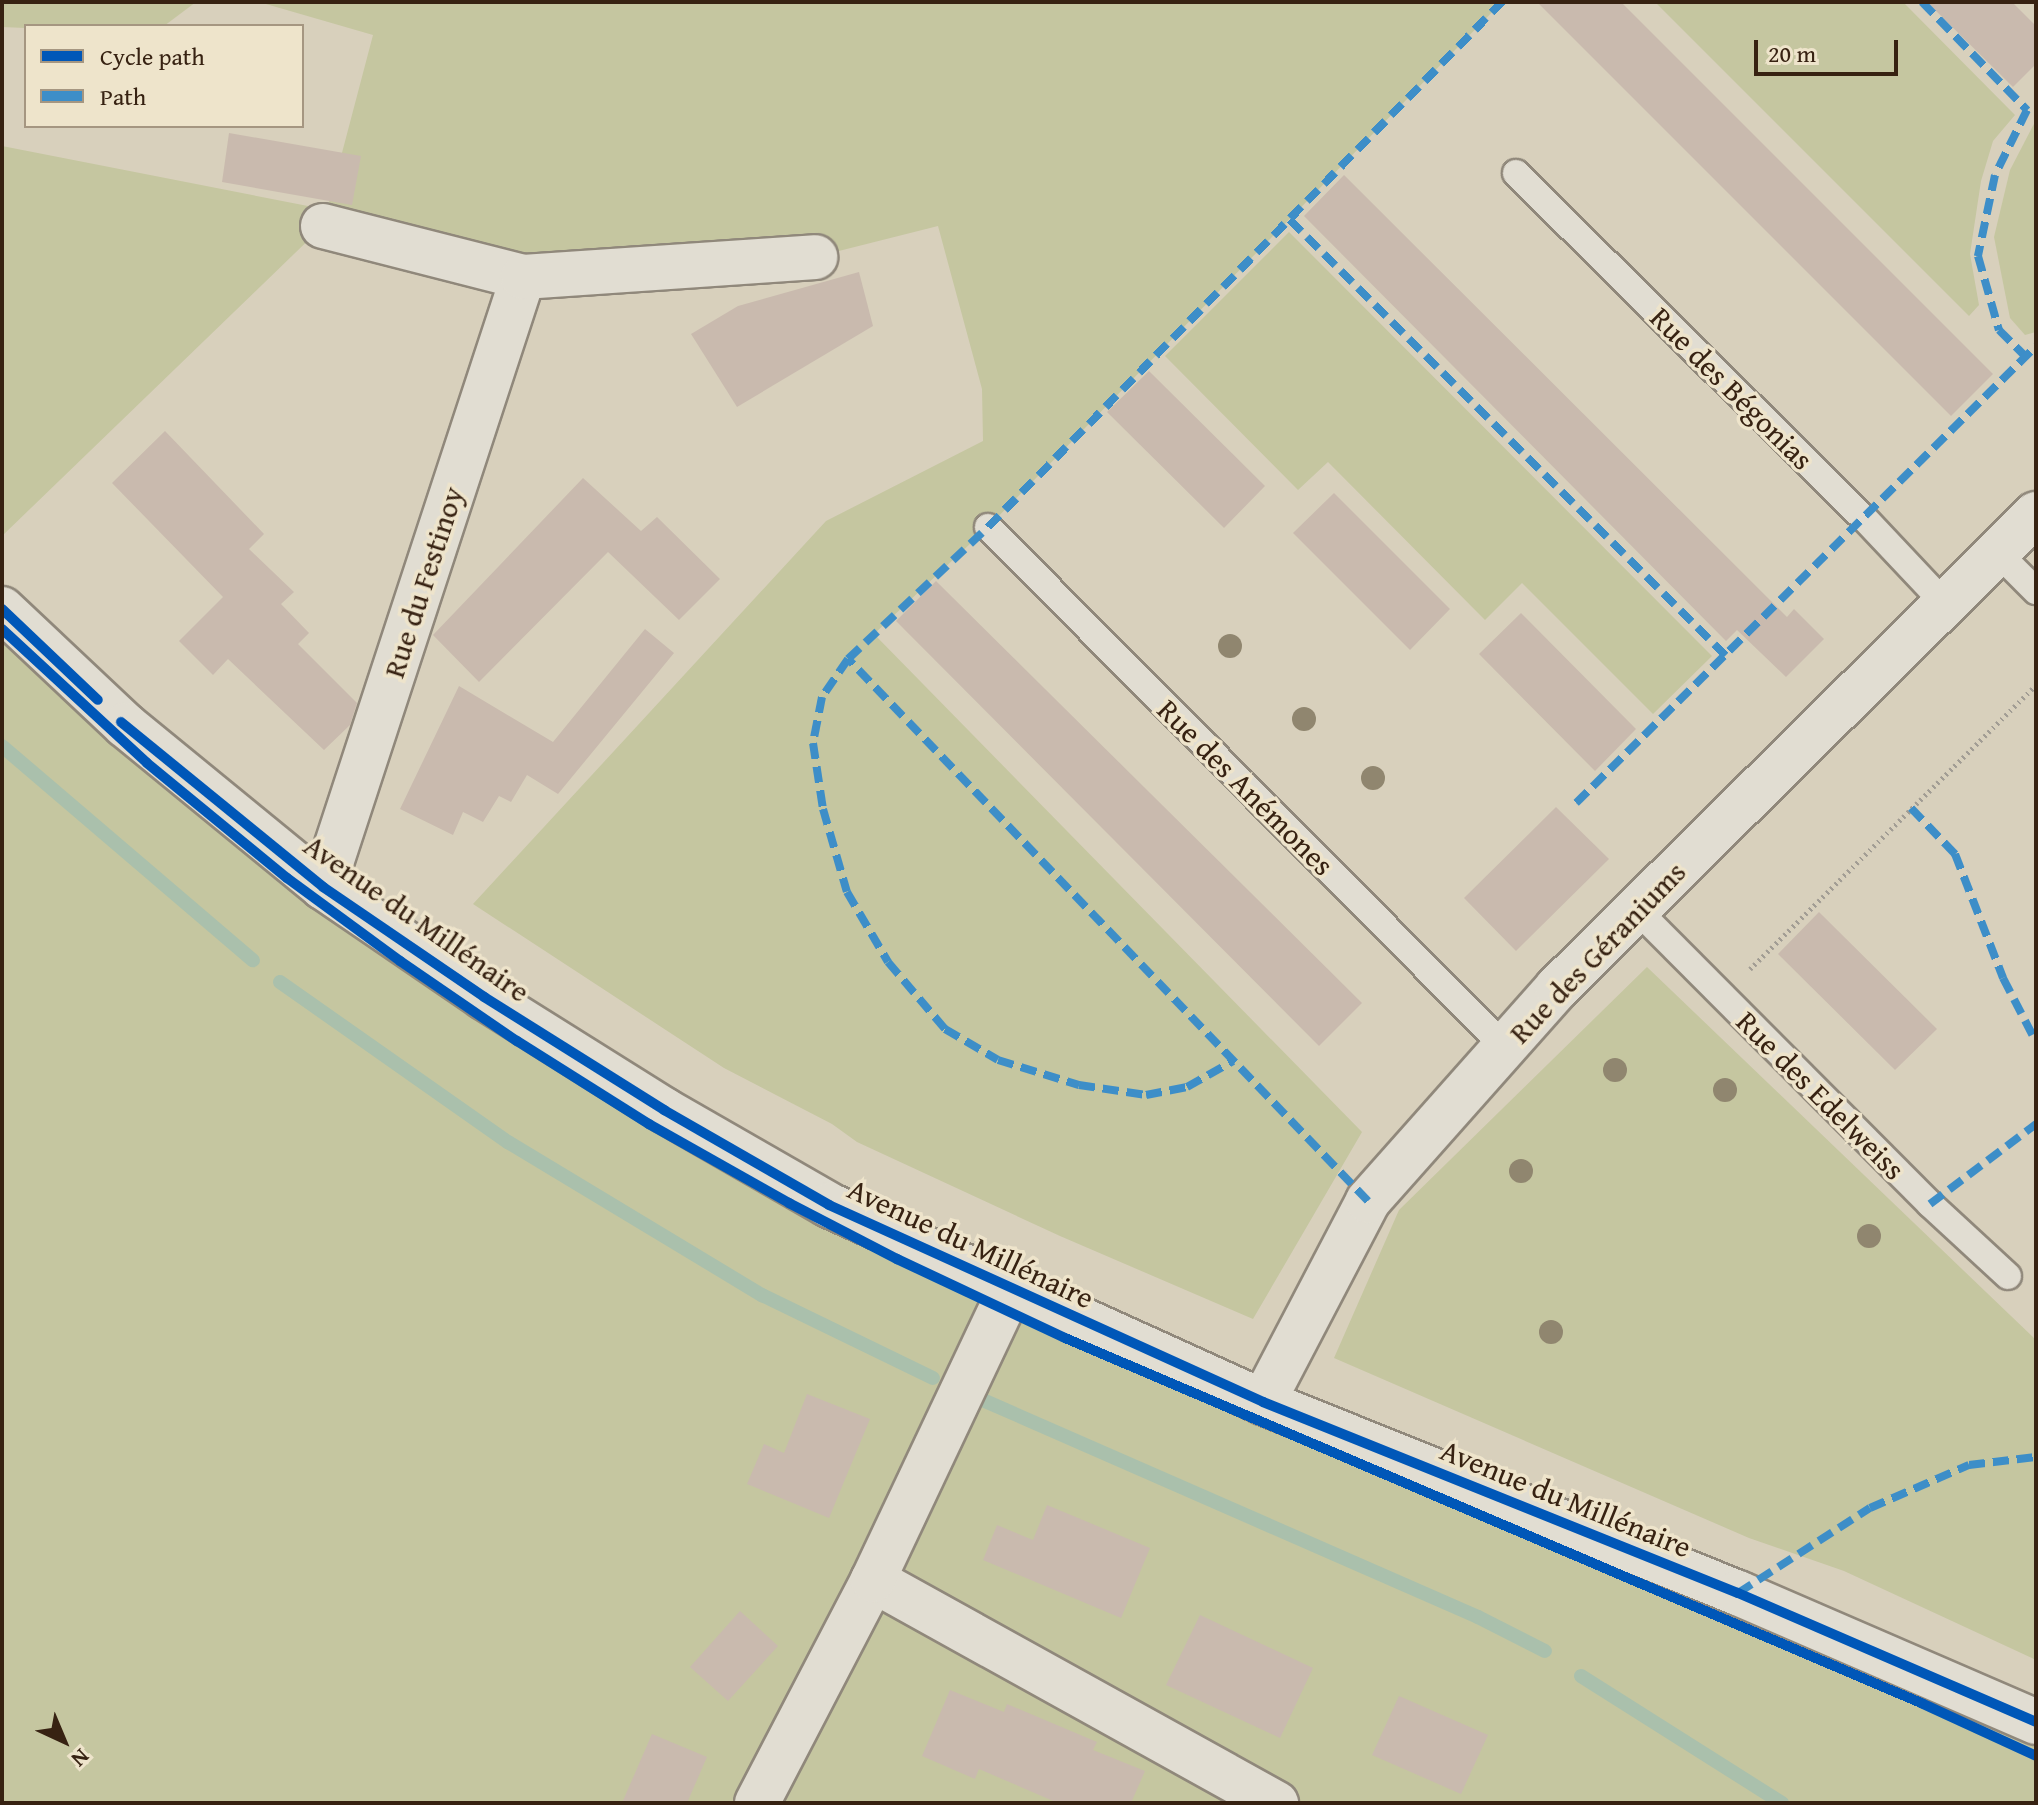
<!DOCTYPE html>
<meta charset="utf-8">
<style>
body{margin:0}
#map{position:relative;width:2038px;height:1805px;overflow:hidden;background:#d8d0bc;font-family:"Gentium Book Plus",serif}
div>[style]{position:absolute}
[style*='--x']{left:calc(var(--x)*1px);top:calc(var(--y)*1px);width:calc(var(--w)*1px);rotate:calc(var(--a)*1deg)}
.green>*{inset:0;background:#c5c6a0}
.stream>*{height:14px;margin:-7px;padding:0 7px;transform-origin:7px;border-radius:7px;background:#aac0ac}
.building>*{inset:0;background:#c9baae}
.path>*{height:5px;margin-top:-2.5px;transform-origin:0;background:repeating-linear-gradient(90deg,#a29d94 0 2px,transparent 0 6px)}
.roads{filter:drop-shadow(2px 0 #90887b) drop-shadow(-2px 0 #90887b) drop-shadow(0 2px #90887b) drop-shadow(0 -2px #90887b)}
.lane>*{height:26px;margin:-13px;padding:0 13px;transform-origin:13px;border-radius:13px;background:#e1ddd2}
.street>*{height:44px;margin:-22px;padding:0 22px;transform-origin:22px;border-radius:22px;background:#e1ddd2}
.quiet>*{height:8px;margin-top:-4px;transform-origin:0;background:repeating-linear-gradient(90deg,#3d8ec8 0 16px,transparent 0 24px)}
.cycleway>*{height:10px;margin:-5px;padding:0 5px;transform-origin:5px;border-radius:5px;background:#0057b8}
.trees>*{width:24px;height:24px;margin:-12px;border-radius:50%;background:#90866f}
span{translate:-50% -50%;white-space:nowrap;text-align:center;line-height:1.15;-webkit-text-stroke:7px #eee4cb;paint-order:stroke}
.street-label{font-size:30px;color:#372212}
.frame{position:absolute;inset:0;border:4px solid #372212;pointer-events:none}
.legend{position:absolute;left:24px;top:24px;width:280px;height:104px;box-sizing:border-box;background:#eee4cb;border:2px solid #a59681;margin:0;padding:10px 14px;list-style:none;font-size:24px;color:#372212}
.legend li{display:flex;align-items:center;gap:16px;height:40px}
.legend b{width:40px;border:2px solid #a59681}
.north{position:absolute;left:24px;top:1701px;width:80px;height:80px;-webkit-text-stroke:6px #eee4cb;paint-order:stroke;rotate:136deg;font-size:22px;font-weight:700;line-height:32px;text-align:center;color:#372212}
.north::after{content:'';display:block;margin:auto;width:28px;height:36px;background:#372212;clip-path:polygon(50% 0,100% 100%,50% 72%,0 100%)}
.scale{position:absolute;left:1754px;top:40px;width:144px;height:36px;box-sizing:border-box;border:4px solid #372212;border-top:0;padding-left:10px;font-size:24px;line-height:28px;white-space:nowrap;color:#372212;-webkit-text-stroke:6px #eee4cb;paint-order:stroke}
</style>
<div id="map">
<div class="green">
<i style="clip-path:polygon(2px 2px,196px 2px,164px 26px,26px 28px,2px 27px)"></i>
<i style="clip-path:polygon(259px 2px,1502px 2px,988px 527px,874px 634px,1362px 1132px,1253px 1319px,1060px 1236px,857px 1142px,832px 1124px,724px 1068px,473px 904px,826px 521px,983px 441px,982px 389px,938px 226px,815px 257px,523px 277px,323px 226px,2px 536px,2px 146px,313px 207px,323px 225px,373px 35px)"></i>
<i style="clip-path:polygon(1655px 2px,1903px 2px,2015px 115px,1993px 141px,1981px 181px,1970px 254px,1979px 305px,1969px 316px)"></i>
<i style="clip-path:polygon(2036px 120px,2036px 332px,2025px 335px,2010px 318px,1994px 237px,2010px 170px)"></i>
<i style="clip-path:polygon(1289px 232px,1712px 656px,1653px 714px,1522px 583px,1485px 620px,1328px 462px,1298px 490px,1165px 356px)"></i>
<i style="clip-path:polygon(2px 609px,323px 887px,829px 1205px,2036px 1722px,2036px 1803px,2px 1803px)"></i>
<i style="clip-path:polygon(1647px 967px,2036px 1340px,2036px 1660px,1844px 1571px,1749px 1538px,1334px 1358px,1399px 1210px)"></i>
</div>
<div class="stream">
<i style="--x:2;--y:746;--w:330;--a:40.5"></i>
<i style="--x:280;--y:982;--w:279;--a:35.1"></i>
<i style="--x:508;--y:1142;--w:297;--a:31.1"></i>
<i style="--x:762;--y:1295;--w:190;--a:25.9"></i>
<i style="--x:985;--y:1401;--w:538;--a:23.66"></i>
<i style="--x:1478;--y:1617;--w:75;--a:26.9"></i>
<i style="--x:1581;--y:1676;--w:238;--a:32.3"></i>
</div>
<div class="building">
<i style="clip-path:polygon(1537px 2px,1621px 2px,1993px 374px,1951px 416px)"></i>
<i style="clip-path:polygon(1927px 2px,2012px 2px,2036px 26px,2036px 64px,2013px 87px)"></i>
<i style="clip-path:polygon(229px 133px,361px 156px,352px 205px,222px 182px)"></i>
<i style="clip-path:polygon(1344px 175px,1787px 617px,1794px 609px,1824px 639px,1786px 677px,1737px 630px,1726px 641px,1304px 216px)"></i>
<i style="clip-path:polygon(859px 272px,873px 326px,737px 407px,691px 334px,738px 306px)"></i>
<i style="clip-path:polygon(1149px 371px,1265px 486px,1224px 528px,1107px 412px)"></i>
<i style="clip-path:polygon(165px 431px,264px 534px,249px 549px,294px 592px,281px 604px,309px 633px,298px 644px,357px 703px,350px 725px,324px 750px,228px 659px,213px 675px,179px 641px,223px 597px,112px 483px)"></i>
<i style="clip-path:polygon(583px 478px,641px 531px,657px 517px,720px 579px,679px 620px,608px 552px,479px 682px,433px 635px)"></i>
<i style="clip-path:polygon(1334px 493px,1450px 609px,1410px 650px,1293px 533px)"></i>
<i style="clip-path:polygon(936px 581px,1362px 1003px,1319px 1046px,896px 621px)"></i>
<i style="clip-path:polygon(1521px 613px,1636px 729px,1595px 771px,1479px 654px)"></i>
<i style="clip-path:polygon(645px 629px,674px 653px,558px 794px,527px 775px,511px 802px,499px 796px,483px 822px,463px 812px,453px 835px,400px 809px,459px 686px,553px 742px)"></i>
<i style="clip-path:polygon(1556px 807px,1609px 859px,1516px 951px,1464px 898px)"></i>
<i style="clip-path:polygon(1819px 912px,1937px 1029px,1895px 1070px,1778px 954px)"></i>
<i style="clip-path:polygon(807px 1394px,870px 1419px,829px 1518px,747px 1484px,764px 1444px,784px 1453px)"></i>
<i style="clip-path:polygon(1047px 1505px,1150px 1548px,1121px 1618px,983px 1560px,997px 1525px,1033px 1540px)"></i>
<i style="clip-path:polygon(740px 1611px,778px 1646px,728px 1701px,690px 1667px)"></i>
<i style="clip-path:polygon(1200px 1615px,1313px 1668px,1280px 1738px,1166px 1685px)"></i>
<i style="clip-path:polygon(950px 1690px,1004px 1712px,1007px 1704px,1097px 1742px,1093px 1750px,1145px 1771px,1131px 1803px,1058px 1803px,979px 1769px,975px 1779px,922px 1756px)"></i>
<i style="clip-path:polygon(1399px 1696px,1488px 1735px,1461px 1794px,1372px 1755px)"></i>
<i style="clip-path:polygon(652px 1734px,707px 1757px,687px 1803px,622px 1803px)"></i>
</div>
<div class="path">
<i style="--x:1750;--y:969;--w:403;--a:-44.8"></i>
</div>
<div class="roads">
<div class="lane">
<i style="--x:1516;--y:173;--w:491;--a:44.8"></i>
<i style="--x:1865;--y:519;--w:118;--a:46.7"></i>
<i style="--x:988;--y:527;--w:733;--a:45.17"></i>
<i style="--x:1998;--y:553;--w:54;--a:45"></i>
<i style="--x:1637;--y:910;--w:415;--a:45.1"></i>
<i style="--x:1930;--y:1204;--w:106;--a:42.7"></i>
</div>
<div class="street">
<i style="--x:323;--y:226;--w:206;--a:14.3"></i>
<i style="--x:523;--y:277;--w:642;--a:108.15"></i>
<i style="--x:523;--y:277;--w:293;--a:-3.9"></i>
<i style="--x:2;--y:609;--w:169;--a:43.3"></i>
<i style="--x:125;--y:725;--w:256;--a:39.3"></i>
<i style="--x:323;--y:887;--w:195;--a:34.3"></i>
<i style="--x:484;--y:997;--w:213;--a:32.1"></i>
<i style="--x:664;--y:1110;--w:190;--a:29.9"></i>
<i style="--x:829;--y:1205;--w:477;--a:24.4"></i>
<i style="--x:1263;--y:1402;--w:512;--a:21.91"></i>
<i style="--x:1738;--y:1593;--w:325;--a:23.4"></i>
<i style="--x:1263;--y:1402;--w:227;--a:-62.4"></i>
<i style="--x:1368;--y:1201;--w:285;--a:-48.4"></i>
<i style="--x:1557;--y:988;--w:674;--a:-44.7"></i>
<i style="--x:873;--y:1580;--w:461;--a:29"></i>
<i style="--x:757;--y:1803;--w:251;--a:-62.5"></i>
<i style="--x:873;--y:1580;--w:323;--a:-64.7"></i>
</div>
</div>
<div class="quiet">
<i style="--x:1922;--y:2;--w:151;--a:45.8"></i>
<i style="--x:2027;--y:110;--w:72;--a:116.2"></i>
<i style="--x:1995;--y:175;--w:83;--a:101.9"></i>
<i style="--x:1978;--y:256;--w:77;--a:74.2"></i>
<i style="--x:1999;--y:330;--w:38;--a:45"></i>
<i style="--x:1290;--y:220;--w:617;--a:45"></i>
<i style="--x:848;--y:659;--w:46;--a:124.4"></i>
<i style="--x:822;--y:697;--w:47;--a:101.1"></i>
<i style="--x:813;--y:743;--w:67;--a:81.4"></i>
<i style="--x:823;--y:809;--w:86;--a:73.9"></i>
<i style="--x:847;--y:892;--w:81;--a:59.6"></i>
<i style="--x:888;--y:962;--w:88;--a:49.6"></i>
<i style="--x:945;--y:1029;--w:61;--a:30.3"></i>
<i style="--x:998;--y:1060;--w:85;--a:17.2"></i>
<i style="--x:1079;--y:1085;--w:68;--a:8.5"></i>
<i style="--x:1146;--y:1095;--w:42;--a:-11"></i>
<i style="--x:1187;--y:1087;--w:53;--a:-29.5"></i>
<i style="--x:1576;--y:803;--w:648;--a:-44.81"></i>
<i style="--x:1911;--y:808;--w:64;--a:46.3"></i>
<i style="--x:1955;--y:854;--w:133;--a:68.8"></i>
<i style="--x:2003;--y:978;--w:72;--a:62.7"></i>
<i style="--x:1368;--y:1201;--w:751;--a:-133.81"></i>
<i style="--x:848;--y:659;--w:192;--a:-43.3"></i>
<i style="--x:988;--y:527;--w:735;--a:-45.61"></i>
<i style="--x:1930;--y:1204;--w:133;--a:-37"></i>
<i style="--x:1738;--y:1593;--w:157;--a:-32.8"></i>
<i style="--x:1870;--y:1508;--w:108;--a:-23.5"></i>
<i style="--x:1969;--y:1465;--w:67;--a:-6.8"></i>
</div>
<div class="cycleway">
<i style="--x:2;--y:609;--w:132;--a:43.5"></i>
<i style="--x:2;--y:629;--w:197;--a:42.7"></i>
<i style="--x:147;--y:763;--w:181;--a:39.4"></i>
<i style="--x:287;--y:878;--w:140;--a:36.3"></i>
<i style="--x:400;--y:961;--w:142;--a:34.4"></i>
<i style="--x:517;--y:1041;--w:156;--a:32.2"></i>
<i style="--x:649;--y:1124;--w:161;--a:29.4"></i>
<i style="--x:789;--y:1203;--w:122;--a:27.4"></i>
<i style="--x:897;--y:1259;--w:186;--a:25.2"></i>
<i style="--x:1065;--y:1338;--w:931;--a:23.09"></i>
<i style="--x:1921;--y:1703;--w:127;--a:24.7"></i>
<i style="--x:121;--y:722;--w:261;--a:39.2"></i>
<i style="--x:323;--y:887;--w:195;--a:34.3"></i>
<i style="--x:484;--y:997;--w:213;--a:32.1"></i>
<i style="--x:664;--y:1110;--w:190;--a:29.9"></i>
<i style="--x:829;--y:1205;--w:477;--a:24.4"></i>
<i style="--x:1263;--y:1402;--w:512;--a:21.91"></i>
<i style="--x:1738;--y:1593;--w:325;--a:23.4"></i>
</div>
<div class="trees">
<i style="left:1230px;top:646px"></i>
<i style="left:1304px;top:719px"></i>
<i style="left:1373px;top:778px"></i>
<i style="left:1615px;top:1070px"></i>
<i style="left:1725px;top:1090px"></i>
<i style="left:1521px;top:1171px"></i>
<i style="left:1869px;top:1236px"></i>
<i style="left:1551px;top:1332px"></i>
</div>
<div class="street-label">
<span style="left:1732px;top:388px;rotate:45deg">Rue des Bégonias</span>
<span style="left:423px;top:582px;rotate:-72deg">Rue du Festinoy</span>
<span style="left:1246px;top:787px;rotate:45deg">Rue des Anémones</span>
<span style="left:417px;top:918px;rotate:35deg">Avenue du Millénaire</span>
<span style="left:1597px;top:952px;rotate:-46deg">Rue des Géraniums</span>
<span style="left:1821px;top:1095px;rotate:45deg">Rue des Edelweiss</span>
<span style="left:971px;top:1243px;rotate:25deg">Avenue du Millénaire</span>
<span style="left:1566px;top:1498px;rotate:22deg">Avenue du Millénaire</span>
</div>
<div class="frame"></div>
<ul class="legend">
<li><b style="height:10px;background:#0057b8"></b>Cycle path</li>
<li><b style="height:10px;background:#3d8ec8"></b>Path</li>
</ul>
<div class="north">N</div>
<div class="scale">20 m</div>
</div>
